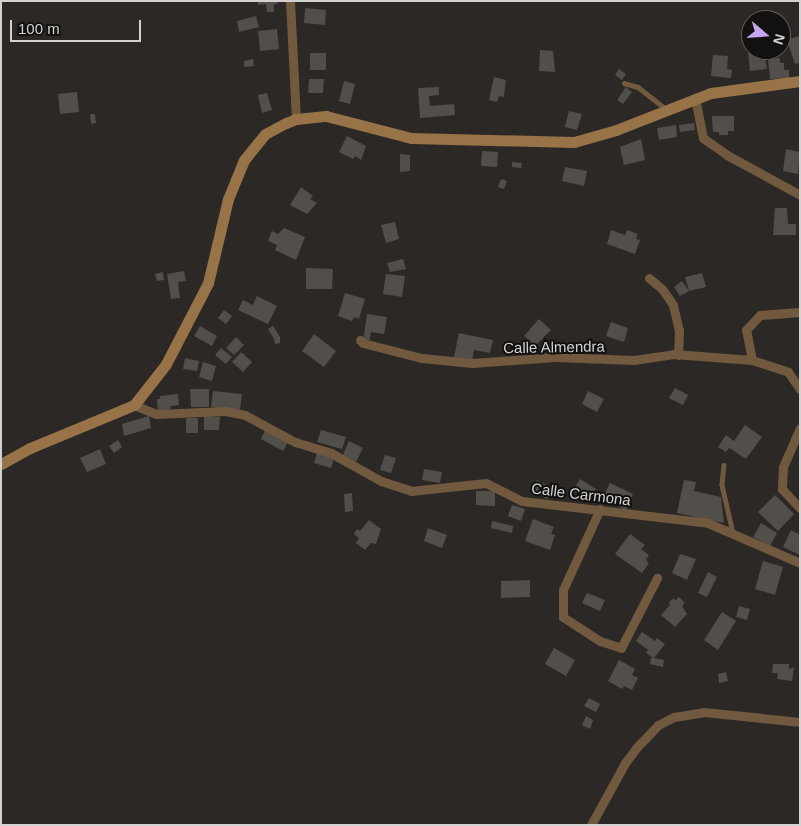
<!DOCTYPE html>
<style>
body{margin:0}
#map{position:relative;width:801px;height:826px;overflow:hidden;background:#2b2825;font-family:Arial,sans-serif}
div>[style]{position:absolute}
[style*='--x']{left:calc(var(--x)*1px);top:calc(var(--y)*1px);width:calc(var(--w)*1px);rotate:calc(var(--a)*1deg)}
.building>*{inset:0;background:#524f4b}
.lane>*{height:4.5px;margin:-2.25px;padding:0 2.25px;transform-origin:2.25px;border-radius:2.25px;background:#70593e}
.street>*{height:9px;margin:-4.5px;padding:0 4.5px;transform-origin:4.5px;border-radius:4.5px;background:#70593e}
.secondary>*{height:11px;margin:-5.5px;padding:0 5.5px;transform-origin:5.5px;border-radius:5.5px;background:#977347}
span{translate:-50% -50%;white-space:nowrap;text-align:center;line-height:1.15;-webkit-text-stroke:4px #121110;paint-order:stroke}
.street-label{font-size:15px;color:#d4d2d0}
.frame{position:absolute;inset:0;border:2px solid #d4d2d0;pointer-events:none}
.north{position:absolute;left:741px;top:10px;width:50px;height:50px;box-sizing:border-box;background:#121110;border:1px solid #605e5d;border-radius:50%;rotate:108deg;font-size:14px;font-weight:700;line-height:20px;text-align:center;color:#d4d2d0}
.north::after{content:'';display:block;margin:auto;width:18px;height:22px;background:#c6a6f0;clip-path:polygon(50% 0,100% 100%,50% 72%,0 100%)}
.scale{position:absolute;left:10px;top:20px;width:131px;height:22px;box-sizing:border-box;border:2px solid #d4d2d0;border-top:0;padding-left:6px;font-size:15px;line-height:18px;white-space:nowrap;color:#d4d2d0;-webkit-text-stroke:4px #121110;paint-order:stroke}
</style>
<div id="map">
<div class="building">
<i style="clip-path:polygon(258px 1px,278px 1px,278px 4px,274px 4px,274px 12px,267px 12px,266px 4px,258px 5px)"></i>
<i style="clip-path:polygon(305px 8px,326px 10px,325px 25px,304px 23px)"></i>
<i style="clip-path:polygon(256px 16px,259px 27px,239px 32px,237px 21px)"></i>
<i style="clip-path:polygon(277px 29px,279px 49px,260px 51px,258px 31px)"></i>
<i style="clip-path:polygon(799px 36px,800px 63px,795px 64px,787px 40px)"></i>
<i style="clip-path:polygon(540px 50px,553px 51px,555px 72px,539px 71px)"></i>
<i style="clip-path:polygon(759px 51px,760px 60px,765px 59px,767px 69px,750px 71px,748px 52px)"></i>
<i style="clip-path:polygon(310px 53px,326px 53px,326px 70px,310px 70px)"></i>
<i style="clip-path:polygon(713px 55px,728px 56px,727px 69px,732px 70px,731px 78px,711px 76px)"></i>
<i style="clip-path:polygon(780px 58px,780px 63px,784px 63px,784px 70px,789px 70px,789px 78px,770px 79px,768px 59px)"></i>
<i style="clip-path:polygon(253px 59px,254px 66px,244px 67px,244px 61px)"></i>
<i style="clip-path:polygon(619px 69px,626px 74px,622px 80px,615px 75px)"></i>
<i style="clip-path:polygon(494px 77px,506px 80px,504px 97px,499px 96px,497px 102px,489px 100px)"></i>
<i style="clip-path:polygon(309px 79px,324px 79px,323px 93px,308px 93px)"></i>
<i style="clip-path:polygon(344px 81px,355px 84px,350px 104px,339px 101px)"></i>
<i style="clip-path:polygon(439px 87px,439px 95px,429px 96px,430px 106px,454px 104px,455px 115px,420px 118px,418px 88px)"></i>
<i style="clip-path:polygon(626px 87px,632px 92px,623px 104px,617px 100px)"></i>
<i style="clip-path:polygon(77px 92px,79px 112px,60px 114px,58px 94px)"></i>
<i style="clip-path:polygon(267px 93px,272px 110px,262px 113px,258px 95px)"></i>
<i style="clip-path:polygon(569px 111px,582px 114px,577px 130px,565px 127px)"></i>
<i style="clip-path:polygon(90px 114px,95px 114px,96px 123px,91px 124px)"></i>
<i style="clip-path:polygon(712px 116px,734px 116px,734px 131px,728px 131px,728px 135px,719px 135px,719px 132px,713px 132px)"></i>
<i style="clip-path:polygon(694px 123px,695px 130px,680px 132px,679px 125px)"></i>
<i style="clip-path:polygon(676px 125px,677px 137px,659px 140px,657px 128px)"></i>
<i style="clip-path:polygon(347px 136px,366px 146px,361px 160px,355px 156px,353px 159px,339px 152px)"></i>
<i style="clip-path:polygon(641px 139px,645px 160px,624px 165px,620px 147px)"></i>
<i style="clip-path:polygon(786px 149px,800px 152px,798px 174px,783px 171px)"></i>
<i style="clip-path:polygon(482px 151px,498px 152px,497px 167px,481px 166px)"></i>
<i style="clip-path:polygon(400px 154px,410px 155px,410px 171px,400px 172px)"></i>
<i style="clip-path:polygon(512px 162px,522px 163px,521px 168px,512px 167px)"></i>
<i style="clip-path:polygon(565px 167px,587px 171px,584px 186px,562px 181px)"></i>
<i style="clip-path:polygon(501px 179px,507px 181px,504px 189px,498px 187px)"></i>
<i style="clip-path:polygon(301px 187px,313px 196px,310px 199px,317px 203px,307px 214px,290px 205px)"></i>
<i style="clip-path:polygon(775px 208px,787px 208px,788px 224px,796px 224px,796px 235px,773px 235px)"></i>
<i style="clip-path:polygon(395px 222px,399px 239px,386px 243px,381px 225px)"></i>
<i style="clip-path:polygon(284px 228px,305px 237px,296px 260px,275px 250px,277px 245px,268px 241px,272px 231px,278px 234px)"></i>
<i style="clip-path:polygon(611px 230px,625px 235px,627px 230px,638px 234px,636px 239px,640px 240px,635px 254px,607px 244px)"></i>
<i style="clip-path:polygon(403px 259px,406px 269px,390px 272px,387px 263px)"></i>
<i style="clip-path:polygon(306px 268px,333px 269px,332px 289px,306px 289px)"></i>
<i style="clip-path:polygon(184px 271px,186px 281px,178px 282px,180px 298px,171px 299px,167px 274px)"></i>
<i style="clip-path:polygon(163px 272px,164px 280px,157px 281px,155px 274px)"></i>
<i style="clip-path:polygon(702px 273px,706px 287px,689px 291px,685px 277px)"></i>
<i style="clip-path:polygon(386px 274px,405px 276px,402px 297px,383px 294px)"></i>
<i style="clip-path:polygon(682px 281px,689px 291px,680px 296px,674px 287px)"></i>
<i style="clip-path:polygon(345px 293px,365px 299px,359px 319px,354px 317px,352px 321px,338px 316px)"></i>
<i style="clip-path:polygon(257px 296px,277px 306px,268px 324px,238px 310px,243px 300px,253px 305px)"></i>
<i style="clip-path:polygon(224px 310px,232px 316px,226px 324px,218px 318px)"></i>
<i style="clip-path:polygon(367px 314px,387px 317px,384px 334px,371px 332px,369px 342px,363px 341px)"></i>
<i style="clip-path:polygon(539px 319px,551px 330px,535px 346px,524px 336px)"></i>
<i style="clip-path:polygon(611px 322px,628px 328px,624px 342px,606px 336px)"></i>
<i style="clip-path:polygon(200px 326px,217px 336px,212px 346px,194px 336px)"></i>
<i style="clip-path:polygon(273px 326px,280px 337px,280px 343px,275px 344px,274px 339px,268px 329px)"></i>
<i style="clip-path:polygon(459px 333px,493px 340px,490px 353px,474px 350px,472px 361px,454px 357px)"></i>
<i style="clip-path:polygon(314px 334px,336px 351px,324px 367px,302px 351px)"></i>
<i style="clip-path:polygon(236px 337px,244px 345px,234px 355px,226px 348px)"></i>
<i style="clip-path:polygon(221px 348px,232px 357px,226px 364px,215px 355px)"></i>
<i style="clip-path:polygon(241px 352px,252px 362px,243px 372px,232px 362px)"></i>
<i style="clip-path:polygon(185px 358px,199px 361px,197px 371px,183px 369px)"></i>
<i style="clip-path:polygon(203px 362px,216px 366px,212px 381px,199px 377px)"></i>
<i style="clip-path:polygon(675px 388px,688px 395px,683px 405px,669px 398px)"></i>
<i style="clip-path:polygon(190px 389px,209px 389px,209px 407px,191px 407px)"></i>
<i style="clip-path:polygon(213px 391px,242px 394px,240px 410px,211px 407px)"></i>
<i style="clip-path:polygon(588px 391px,604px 399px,597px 412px,582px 404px)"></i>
<i style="clip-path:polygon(178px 394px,179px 405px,171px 406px,170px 409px,158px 411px,157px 399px,160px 399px,160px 396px)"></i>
<i style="clip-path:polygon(149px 416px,151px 428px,124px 436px,122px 424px)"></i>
<i style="clip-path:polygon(204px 416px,220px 417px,219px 430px,204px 430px)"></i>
<i style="clip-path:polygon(186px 418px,198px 418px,198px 433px,186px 433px)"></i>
<i style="clip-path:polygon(745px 425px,762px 437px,746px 459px,729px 448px,726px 452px,718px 447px,726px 435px,734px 441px)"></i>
<i style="clip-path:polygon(265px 430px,288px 442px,283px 451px,261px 439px)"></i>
<i style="clip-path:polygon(321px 430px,346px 437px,342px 449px,317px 442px)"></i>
<i style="clip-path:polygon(118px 440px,122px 447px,114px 453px,109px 446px)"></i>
<i style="clip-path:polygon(349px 441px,363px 448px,356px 462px,343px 455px)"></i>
<i style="clip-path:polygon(100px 449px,106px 464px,87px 472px,80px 458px)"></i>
<i style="clip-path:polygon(317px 453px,334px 458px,331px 468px,314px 463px)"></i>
<i style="clip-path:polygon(385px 455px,396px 458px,391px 473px,380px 470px)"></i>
<i style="clip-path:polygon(424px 469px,442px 472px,440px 483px,422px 480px)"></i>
<i style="clip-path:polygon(580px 479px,596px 489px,589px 500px,573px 491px)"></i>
<i style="clip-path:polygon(537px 480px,553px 489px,547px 499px,532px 490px)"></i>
<i style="clip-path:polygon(684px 480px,696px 482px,694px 491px,721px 497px,724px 523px,677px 513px)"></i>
<i style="clip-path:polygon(610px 483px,633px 494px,626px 510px,602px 499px)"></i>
<i style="clip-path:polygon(476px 491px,495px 491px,495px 506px,476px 505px)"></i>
<i style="clip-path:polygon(352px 493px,353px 511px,345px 512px,344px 494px)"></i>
<i style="clip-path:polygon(775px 495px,794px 514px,778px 531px,758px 512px)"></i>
<i style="clip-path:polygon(512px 505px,525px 509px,521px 521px,508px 516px)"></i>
<i style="clip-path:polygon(533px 519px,554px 527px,551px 534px,555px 535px,550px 550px,525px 541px)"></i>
<i style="clip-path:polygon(369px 520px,381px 529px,376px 544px,371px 543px,365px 550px,356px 543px,359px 538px,354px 534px,357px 529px,360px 531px)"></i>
<i style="clip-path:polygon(492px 521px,513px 526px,512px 533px,491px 528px)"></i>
<i style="clip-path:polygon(761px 523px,777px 533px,770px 546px,753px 537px)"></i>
<i style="clip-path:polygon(428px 528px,447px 535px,442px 548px,424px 541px)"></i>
<i style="clip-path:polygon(791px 530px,800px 535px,800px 555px,783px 547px)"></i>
<i style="clip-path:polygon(630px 534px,645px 545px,641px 549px,649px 555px,646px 560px,649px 563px,642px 573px,615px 554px)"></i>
<i style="clip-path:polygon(680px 554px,696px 559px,687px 580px,672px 573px)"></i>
<i style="clip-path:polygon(763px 561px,783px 567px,775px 595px,755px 589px)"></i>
<i style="clip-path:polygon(708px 572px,717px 577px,707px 597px,698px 593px)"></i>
<i style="clip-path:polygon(530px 580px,530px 597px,501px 598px,501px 581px)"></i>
<i style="clip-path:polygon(587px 593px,605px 600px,600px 611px,582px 603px)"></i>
<i style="clip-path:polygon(679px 597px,685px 603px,682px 606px,687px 614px,675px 627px,661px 615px,670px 605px,669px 602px,674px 598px,675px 601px)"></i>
<i style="clip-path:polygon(739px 606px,750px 609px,747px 620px,736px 617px)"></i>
<i style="clip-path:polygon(722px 612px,736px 621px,718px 650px,704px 640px)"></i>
<i style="clip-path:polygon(642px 632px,655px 641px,657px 638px,665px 644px,654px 658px,664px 660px,663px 667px,650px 664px,651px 658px,653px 658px,646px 653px,648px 650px,636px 641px)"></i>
<i style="clip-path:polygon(554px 648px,575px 660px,566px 676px,545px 664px)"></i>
<i style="clip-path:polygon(619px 660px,635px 669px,632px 675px,638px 678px,632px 690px,624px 686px,622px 689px,608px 681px)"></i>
<i style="clip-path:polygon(773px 664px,789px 664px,789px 669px,794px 667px,792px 681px,777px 679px,778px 673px,772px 673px)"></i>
<i style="clip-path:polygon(726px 672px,728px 681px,719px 683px,718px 674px)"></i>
<i style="clip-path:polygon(589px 698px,600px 704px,596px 712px,584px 706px)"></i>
<i style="clip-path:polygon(586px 716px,593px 720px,590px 729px,582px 725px)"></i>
</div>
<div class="lane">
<i style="--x:624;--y:83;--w:15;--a:16"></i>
<i style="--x:638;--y:87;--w:36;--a:38"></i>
<i style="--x:724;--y:465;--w:20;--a:96"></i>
<i style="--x:722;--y:485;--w:49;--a:77.1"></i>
</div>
<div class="street">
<i style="--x:290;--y:1;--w:118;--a:87.1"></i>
<i style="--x:695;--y:98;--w:41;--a:78.7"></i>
<i style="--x:703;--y:138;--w:29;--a:35"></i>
<i style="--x:727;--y:155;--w:83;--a:28.7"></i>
<i style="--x:649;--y:278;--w:17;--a:40"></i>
<i style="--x:662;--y:289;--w:19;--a:55"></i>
<i style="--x:673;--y:305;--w:26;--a:77"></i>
<i style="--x:679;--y:330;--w:25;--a:92"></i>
<i style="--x:360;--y:340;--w:4;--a:45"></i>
<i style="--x:363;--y:343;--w:61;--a:14.3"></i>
<i style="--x:422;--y:358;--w:50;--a:5.7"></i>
<i style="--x:472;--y:363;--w:83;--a:-4.1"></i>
<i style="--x:555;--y:357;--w:79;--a:2.2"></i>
<i style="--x:634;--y:360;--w:40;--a:-8.5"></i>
<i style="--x:674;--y:354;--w:78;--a:4.4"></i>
<i style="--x:752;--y:360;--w:38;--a:18"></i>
<i style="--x:788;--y:372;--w:21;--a:55"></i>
<i style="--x:752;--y:360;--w:31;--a:-101"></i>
<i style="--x:746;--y:330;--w:21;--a:-47"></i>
<i style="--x:760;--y:315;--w:40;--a:-4.3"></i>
<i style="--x:134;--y:405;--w:24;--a:22"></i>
<i style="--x:156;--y:414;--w:69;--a:-2.5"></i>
<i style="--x:225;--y:411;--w:20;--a:11"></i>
<i style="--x:245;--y:415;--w:57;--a:28.4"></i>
<i style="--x:295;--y:442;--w:38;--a:17"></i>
<i style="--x:331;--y:453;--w:57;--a:29.2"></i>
<i style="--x:381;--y:481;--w:32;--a:18"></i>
<i style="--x:411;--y:491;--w:75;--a:-6.1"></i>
<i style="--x:486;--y:483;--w:40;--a:26.6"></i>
<i style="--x:522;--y:501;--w:187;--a:6.7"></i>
<i style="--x:708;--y:523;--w:100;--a:23.5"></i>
<i style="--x:800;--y:428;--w:43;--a:113.6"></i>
<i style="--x:783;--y:467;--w:22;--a:93"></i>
<i style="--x:782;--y:489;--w:26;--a:47"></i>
<i style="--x:600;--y:509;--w:89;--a:114.6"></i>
<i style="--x:563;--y:590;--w:27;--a:90"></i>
<i style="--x:563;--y:617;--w:44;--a:33"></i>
<i style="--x:600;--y:641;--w:22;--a:18"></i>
<i style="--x:621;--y:648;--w:79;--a:-62.8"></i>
<i style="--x:591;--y:825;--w:71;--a:-61.3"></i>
<i style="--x:625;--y:763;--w:20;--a:-53"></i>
<i style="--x:637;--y:747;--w:30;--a:-46"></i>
<i style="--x:658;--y:725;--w:18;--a:-27"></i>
<i style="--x:674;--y:717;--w:30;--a:-9"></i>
<i style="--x:704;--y:712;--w:97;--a:5.9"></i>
</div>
<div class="secondary">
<i style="--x:1;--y:464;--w:33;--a:-29"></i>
<i style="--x:30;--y:448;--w:113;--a:-22.5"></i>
<i style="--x:134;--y:405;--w:52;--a:-52"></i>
<i style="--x:166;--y:364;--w:91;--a:-62.6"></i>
<i style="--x:208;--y:283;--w:86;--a:-76.6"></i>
<i style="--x:228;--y:199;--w:42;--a:-67.7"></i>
<i style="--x:244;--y:160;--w:33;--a:-51"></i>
<i style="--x:265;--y:134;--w:24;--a:-28"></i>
<i style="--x:286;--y:123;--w:11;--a:-22"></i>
<i style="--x:296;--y:119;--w:30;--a:-6"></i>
<i style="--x:326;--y:116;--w:88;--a:14.5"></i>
<i style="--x:411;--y:138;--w:163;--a:1.4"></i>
<i style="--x:574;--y:142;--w:44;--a:-15.9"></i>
<i style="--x:616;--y:130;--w:102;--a:-21.3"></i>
<i style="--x:711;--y:93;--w:90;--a:-7.7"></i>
</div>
<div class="street-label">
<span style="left:554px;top:347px;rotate:-1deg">Calle Almendra</span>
<span style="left:581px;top:494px;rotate:7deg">Calle Carmona</span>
</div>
<div class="frame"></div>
<div class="north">N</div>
<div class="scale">100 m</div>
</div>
